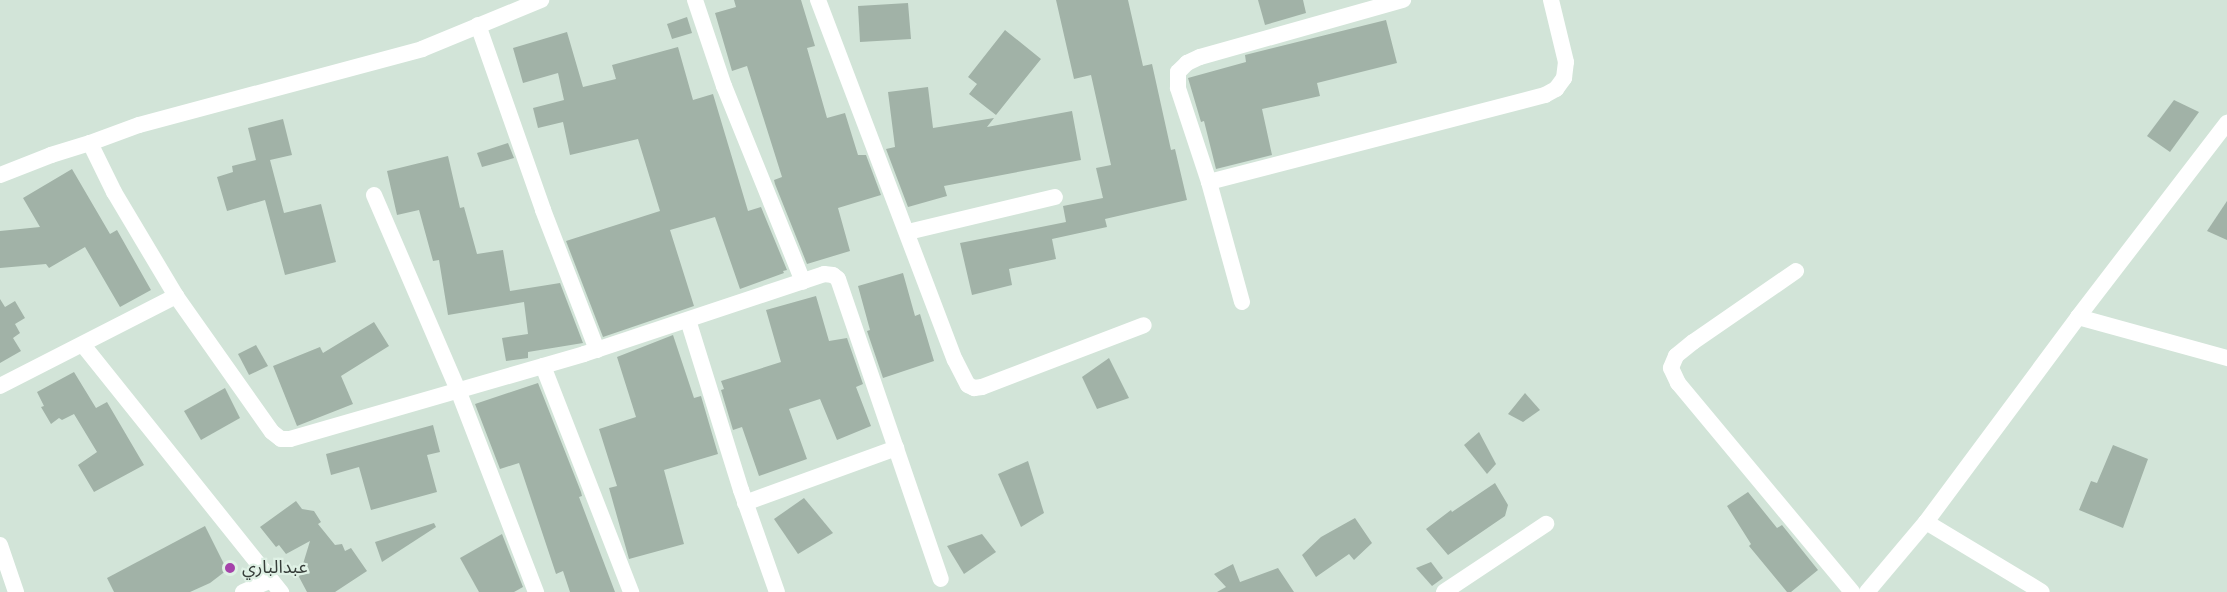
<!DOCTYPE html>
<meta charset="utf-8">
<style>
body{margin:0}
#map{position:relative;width:2227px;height:592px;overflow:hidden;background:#d2e4d8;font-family:Spectral,"Noto Sans Arabic",serif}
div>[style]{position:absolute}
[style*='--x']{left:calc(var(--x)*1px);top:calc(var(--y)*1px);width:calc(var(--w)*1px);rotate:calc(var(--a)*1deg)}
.building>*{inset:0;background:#a1b2a7}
.minor>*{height:16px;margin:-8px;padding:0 8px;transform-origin:8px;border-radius:8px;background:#fff}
.dots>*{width:16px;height:16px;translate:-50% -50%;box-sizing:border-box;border:3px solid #dff1e5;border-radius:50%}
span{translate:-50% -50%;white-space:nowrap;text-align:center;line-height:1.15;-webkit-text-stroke:4.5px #dff1e5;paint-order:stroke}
.poi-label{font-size:18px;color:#363d39}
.left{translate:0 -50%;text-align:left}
</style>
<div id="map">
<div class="building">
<i style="clip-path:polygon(734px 0,801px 0,815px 46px,807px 48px,827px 118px,845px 113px,858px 155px,866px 155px,881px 195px,838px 208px,850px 251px,807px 264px,775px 184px,774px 180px,782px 177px,747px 66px,732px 71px,715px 13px,736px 7px)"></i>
<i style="clip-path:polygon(1056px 0,1128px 0,1143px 66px,1152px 64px,1171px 150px,1175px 149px,1187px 200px,1105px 219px,1107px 227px,1052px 239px,1056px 259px,1009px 269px,1012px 285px,972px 295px,960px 243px,1066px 222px,1063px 206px,1103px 198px,1096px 168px,1111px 165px,1091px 75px,1074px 79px)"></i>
<i style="clip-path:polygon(1258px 0,1303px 0,1306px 13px,1265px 25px)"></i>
<i style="clip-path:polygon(908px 3px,911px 39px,860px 42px,858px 6px)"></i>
<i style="clip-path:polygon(687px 17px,692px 33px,672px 39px,667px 24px)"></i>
<i style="clip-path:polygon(1386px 20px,1397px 63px,1317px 83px,1320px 96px,1262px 109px,1272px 155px,1216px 169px,1204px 121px,1201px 122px,1188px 78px,1246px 62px,1245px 55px)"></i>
<i style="clip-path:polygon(1005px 30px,1041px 59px,996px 115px,969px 94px,977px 84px,968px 77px)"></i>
<i style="clip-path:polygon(567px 32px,583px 87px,616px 79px,612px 65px,678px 47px,693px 100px,713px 94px,748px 211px,761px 207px,787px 270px,783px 271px,784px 273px,740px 289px,715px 217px,670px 230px,694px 306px,603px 337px,566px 241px,660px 211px,638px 139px,570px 155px,563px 122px,538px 128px,533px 108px,564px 100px,558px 73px,523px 83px,513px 48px)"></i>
<i style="clip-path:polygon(928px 87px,933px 128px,994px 118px,987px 127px,1072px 111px,1081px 160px,944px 186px,947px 196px,908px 207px,886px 149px,895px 147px,888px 92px)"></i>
<i style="clip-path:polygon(2174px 100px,2199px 112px,2170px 152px,2147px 136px)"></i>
<i style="clip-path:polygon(283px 119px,292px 155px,270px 160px,284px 213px,321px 204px,336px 262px,285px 275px,265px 200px,227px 211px,217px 177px,233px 172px,232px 166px,256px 160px,248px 128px)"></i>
<i style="clip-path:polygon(508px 143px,514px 158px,482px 167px,477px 153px)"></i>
<i style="clip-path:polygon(448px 156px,460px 208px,464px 207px,477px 254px,503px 250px,510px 291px,560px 283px,583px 343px,528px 352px,528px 358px,506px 361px,502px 338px,528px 334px,524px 302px,448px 315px,439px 260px,433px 261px,419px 210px,397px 215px,387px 171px)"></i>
<i style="clip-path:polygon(72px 169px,110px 234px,117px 230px,151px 290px,120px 307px,85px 247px,49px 268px,46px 264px,0 268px,0 231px,40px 227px,23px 198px)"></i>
<i style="clip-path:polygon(2227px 201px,2227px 240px,2207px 231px)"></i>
<i style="clip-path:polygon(903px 273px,915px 316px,920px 314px,934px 361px,883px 378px,867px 331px,870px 330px,858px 286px)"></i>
<i style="clip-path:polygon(816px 296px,829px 341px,847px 338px,863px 384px,856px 387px,871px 426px,837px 440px,820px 399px,789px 409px,807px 459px,759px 476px,742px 427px,733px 430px,721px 390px,724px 389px,721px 381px,781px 362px,766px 310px)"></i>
<i style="clip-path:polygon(0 299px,5px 307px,15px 301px,25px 318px,15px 324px,20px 333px,13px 338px,21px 351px,0 363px)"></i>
<i style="clip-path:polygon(374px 322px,389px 346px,341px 376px,353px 404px,297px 426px,273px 366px,320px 347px,323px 353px)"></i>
<i style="clip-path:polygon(673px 335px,694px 398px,701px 396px,718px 454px,664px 470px,684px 544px,629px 559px,609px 488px,617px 486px,599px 429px,636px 417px,617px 357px)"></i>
<i style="clip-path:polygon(256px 345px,268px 366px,249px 375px,238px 354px)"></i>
<i style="clip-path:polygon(1109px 358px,1129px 398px,1097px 409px,1082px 377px)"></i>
<i style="clip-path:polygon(74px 372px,96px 408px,107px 402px,144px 465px,94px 492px,78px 465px,97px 452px,74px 414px,62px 420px,59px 418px,51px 424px,41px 407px,44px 406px,37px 392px)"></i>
<i style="clip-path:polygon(538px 383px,581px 492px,582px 496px,579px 497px,615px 592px,570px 592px,563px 571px,556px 574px,519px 463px,500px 469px,475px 404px)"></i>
<i style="clip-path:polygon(225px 388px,240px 418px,201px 440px,184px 411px)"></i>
<i style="clip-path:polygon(1525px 393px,1540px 410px,1523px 422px,1508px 414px)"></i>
<i style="clip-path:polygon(433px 425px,440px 452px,427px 455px,437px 492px,371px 510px,359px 467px,331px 475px,326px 454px)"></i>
<i style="clip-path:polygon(1479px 432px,1496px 464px,1487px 474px,1464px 445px)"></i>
<i style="clip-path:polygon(2113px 445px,2148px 459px,2123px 528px,2079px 510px,2091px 481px,2097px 483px)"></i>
<i style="clip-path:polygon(1028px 461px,1044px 513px,1021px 527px,998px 474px)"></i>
<i style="clip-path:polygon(1495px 483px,1508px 505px,1505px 516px,1448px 555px,1426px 529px,1451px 510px,1452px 512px)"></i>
<i style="clip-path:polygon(1748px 492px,1777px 528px,1782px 525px,1818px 570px,1791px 592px,1787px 592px,1749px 546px,1751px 544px,1727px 506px)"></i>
<i style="clip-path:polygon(804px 498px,833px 533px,798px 554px,774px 519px)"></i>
<i style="clip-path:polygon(296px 501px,302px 509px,314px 511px,321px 522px,318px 524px,335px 545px,342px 544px,345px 551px,351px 548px,367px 571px,335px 592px,307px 592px,299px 577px,310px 541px,286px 554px,279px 545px,276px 547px,260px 527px)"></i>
<i style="clip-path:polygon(1355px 518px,1372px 543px,1354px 560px,1349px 554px,1316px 577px,1302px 555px,1321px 537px)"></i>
<i style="clip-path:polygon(434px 523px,436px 527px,382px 562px,375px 542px)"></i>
<i style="clip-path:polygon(205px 526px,227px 570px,210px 583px,190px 592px,114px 592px,107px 578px)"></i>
<i style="clip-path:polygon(502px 534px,523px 587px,514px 592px,479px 592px,460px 558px)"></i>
<i style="clip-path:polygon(982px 534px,996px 552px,964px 574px,947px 546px)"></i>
<i style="clip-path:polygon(1431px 562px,1443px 578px,1432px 586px,1416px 568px)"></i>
<i style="clip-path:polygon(1233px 564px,1240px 582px,1278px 568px,1294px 592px,1217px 592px,1226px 587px,1214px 574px)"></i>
</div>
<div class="minor">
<i style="--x:695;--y:0;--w:91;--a:71.4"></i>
<i style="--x:724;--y:86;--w:211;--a:68"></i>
<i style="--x:818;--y:0;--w:385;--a:69.2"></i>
<i style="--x:955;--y:360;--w:28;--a:63"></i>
<i style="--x:968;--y:385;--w:7;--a:27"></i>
<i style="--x:974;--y:388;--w:8;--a:-7"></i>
<i style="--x:982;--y:387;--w:173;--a:-20.9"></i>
<i style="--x:478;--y:25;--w:196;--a:70.6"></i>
<i style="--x:543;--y:210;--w:150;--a:68.9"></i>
<i style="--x:90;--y:143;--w:52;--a:-20.2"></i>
<i style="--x:139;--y:125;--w:293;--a:-15"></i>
<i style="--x:422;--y:49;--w:129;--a:-22.4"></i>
<i style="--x:0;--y:175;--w:55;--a:-21.4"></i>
<i style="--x:51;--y:155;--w:41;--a:-17.1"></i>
<i style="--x:90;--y:143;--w:55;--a:63.9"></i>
<i style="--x:114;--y:192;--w:121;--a:59.2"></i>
<i style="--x:176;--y:296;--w:166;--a:54.8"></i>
<i style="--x:272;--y:432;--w:11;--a:38"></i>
<i style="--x:281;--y:439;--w:9;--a:0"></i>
<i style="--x:290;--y:439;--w:306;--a:-16.1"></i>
<i style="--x:584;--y:354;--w:253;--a:-18.4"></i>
<i style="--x:824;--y:274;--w:9;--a:6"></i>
<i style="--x:833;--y:275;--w:6;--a:39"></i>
<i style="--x:838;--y:279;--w:317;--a:71.1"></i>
<i style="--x:1209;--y:182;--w:347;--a:-14.5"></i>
<i style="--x:1545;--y:95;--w:13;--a:-29"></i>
<i style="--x:1556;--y:89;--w:14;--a:-54"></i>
<i style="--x:1564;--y:78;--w:16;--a:-83"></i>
<i style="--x:1566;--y:62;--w:64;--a:-103.6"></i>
<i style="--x:374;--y:195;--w:212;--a:66.7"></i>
<i style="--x:458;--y:390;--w:217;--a:68.9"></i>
<i style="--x:908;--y:232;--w:151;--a:-13.4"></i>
<i style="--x:1796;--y:271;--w:125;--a:145.4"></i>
<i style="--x:1693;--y:342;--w:22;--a:141"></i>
<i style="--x:1676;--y:356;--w:13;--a:113"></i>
<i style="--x:1671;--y:368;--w:17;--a:65"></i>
<i style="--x:1678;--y:383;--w:272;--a:50.2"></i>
<i style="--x:1242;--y:302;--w:124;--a:-105.4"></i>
<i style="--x:1209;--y:182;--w:99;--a:-108.3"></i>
<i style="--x:1178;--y:88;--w:16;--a:-90"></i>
<i style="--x:1178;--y:72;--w:13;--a:-45"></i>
<i style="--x:1187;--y:63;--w:14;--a:-25"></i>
<i style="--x:1200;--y:57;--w:211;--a:-15.7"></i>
<i style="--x:2078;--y:317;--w:155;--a:15.4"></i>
<i style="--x:688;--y:320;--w:178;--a:72.7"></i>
<i style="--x:741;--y:490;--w:108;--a:70.6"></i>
<i style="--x:83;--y:345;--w:317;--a:51.3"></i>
<i style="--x:543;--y:366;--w:243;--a:68.7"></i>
<i style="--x:0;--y:386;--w:198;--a:-27.1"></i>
<i style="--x:745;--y:503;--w:161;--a:-20"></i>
<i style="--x:1926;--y:522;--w:135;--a:31.1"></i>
<i style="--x:0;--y:545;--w:50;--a:71.2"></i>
<i style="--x:243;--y:592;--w:30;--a:-23"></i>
<i style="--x:1444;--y:592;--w:123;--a:-33.7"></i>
<i style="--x:1867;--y:592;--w:92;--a:-49.9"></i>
<i style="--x:1926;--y:522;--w:255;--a:-53.4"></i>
<i style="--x:2078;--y:317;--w:245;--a:-52.5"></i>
</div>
<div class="dots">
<i style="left:230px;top:568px;background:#a543aa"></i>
</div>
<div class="poi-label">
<span class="left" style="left:242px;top:568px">عبدالباري</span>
</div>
</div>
